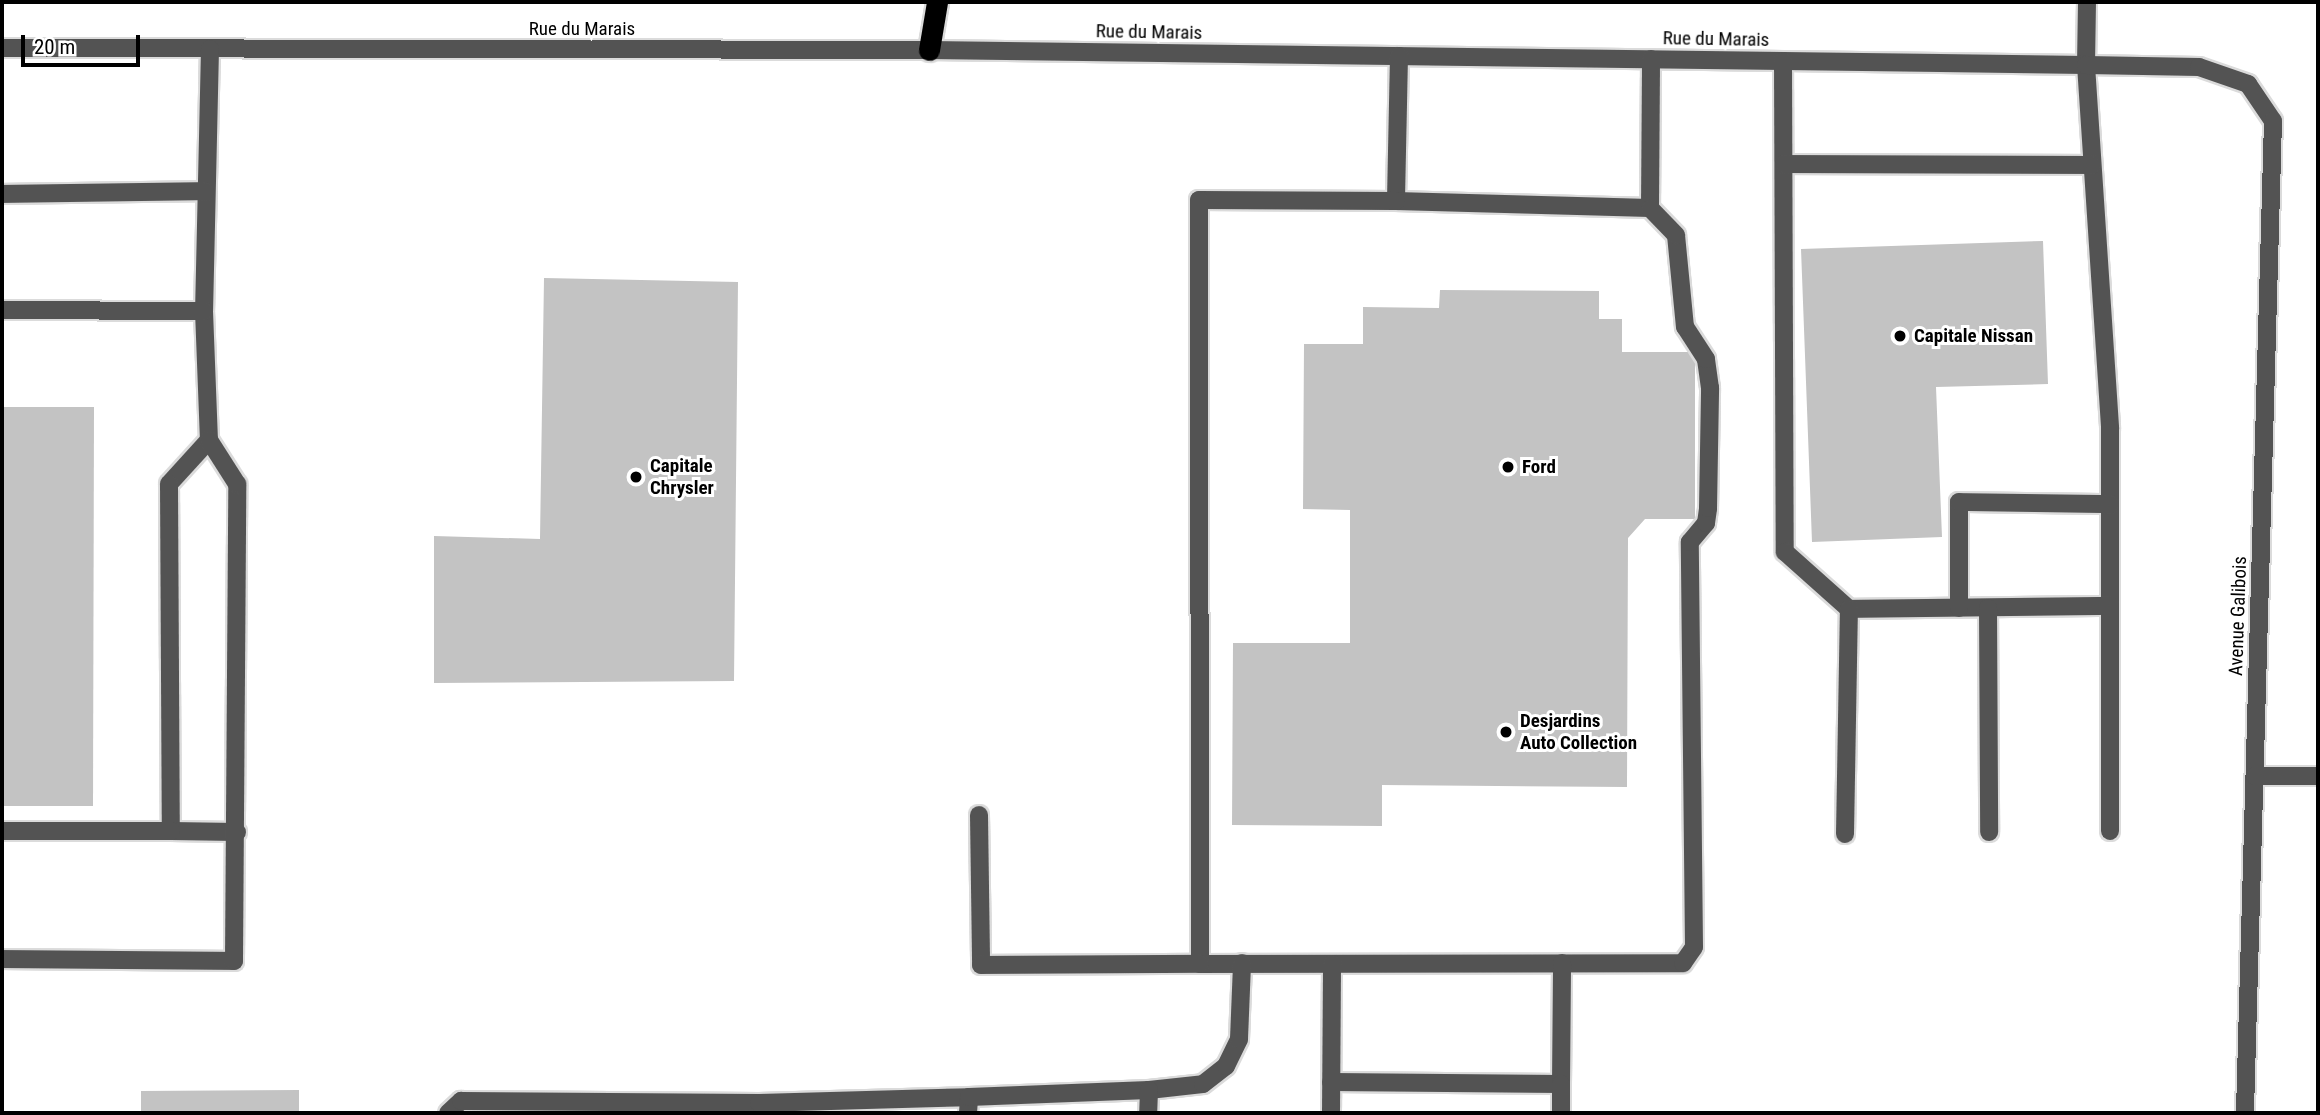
<!DOCTYPE html>
<style>
body{margin:0}
#map{position:relative;width:2320px;height:1115px;overflow:hidden;background:#fff;font-family:"Roboto Condensed",sans-serif}
div>[style]{position:absolute}
[style*='--x']{left:calc(var(--x)*1px);top:calc(var(--y)*1px);width:calc(var(--w)*1px);rotate:calc(var(--a)*1deg)}
.building>*{inset:0;background:#c3c3c3}
.roads{filter:drop-shadow(2px 0 #dbdbdb) drop-shadow(-2px 0 #dbdbdb) drop-shadow(0 2px #dbdbdb) drop-shadow(0 -2px #dbdbdb)}
.minor>*{height:18px;margin:-9px;padding:0 9px;transform-origin:9px;border-radius:9px;background:#535353}
.highway>*{height:21px;margin:-10.5px;padding:0 10.5px;transform-origin:10.5px;border-radius:10.5px;background:#000}
.dots>*{width:19px;height:19px;translate:-50% -50%;box-sizing:border-box;border:4px solid #fff;border-radius:50%}
span{translate:-50% -50%;white-space:nowrap;text-align:center;line-height:1.15;-webkit-text-stroke:6px #fff;paint-order:stroke}
.street-label{font-size:19px;color:#000}
.poi-label{font-size:19px;color:#000;font-weight:700}
.left{translate:0 -50%;text-align:left}
.frame{position:absolute;inset:0;border:4px solid #000;pointer-events:none}
.scale{position:absolute;left:21px;top:35px;width:119px;height:32px;box-sizing:border-box;border:4px solid #000;border-top:0;padding-left:9px;font-size:21px;line-height:24px;white-space:nowrap;color:#000;-webkit-text-stroke:5px #fff;paint-order:stroke}
</style>
<div id="map">
<div class="building">
<i style="clip-path:polygon(2043px 241px,2048px 384px,1936px 387px,1942px 537px,1812px 542px,1801px 249px)"></i>
<i style="clip-path:polygon(544px 278px,738px 282px,734px 681px,434px 683px,434px 536px,540px 539px)"></i>
<i style="clip-path:polygon(1440px 290px,1599px 291px,1599px 319px,1622px 319px,1622px 352px,1695px 352px,1695px 519px,1645px 519px,1628px 538px,1627px 787px,1382px 785px,1382px 826px,1232px 825px,1233px 643px,1350px 643px,1350px 510px,1303px 509px,1304px 344px,1363px 344px,1363px 307px,1439px 308px)"></i>
<i style="clip-path:polygon(2px 407px,94px 407px,93px 806px,2px 806px)"></i>
<i style="clip-path:polygon(299px 1090px,299px 1113px,141px 1113px,141px 1091px)"></i>
</div>
<div class="roads">
<div class="minor">
<i style="--x:2087;--y:2;--w:63;--a:90.9"></i>
<i style="--x:2086;--y:65;--w:365;--a:86.2"></i>
<i style="--x:2110;--y:429;--w:177;--a:90"></i>
<i style="--x:2;--y:48;--w:927;--a:0.12"></i>
<i style="--x:929;--y:50;--w:1157;--a:0.74"></i>
<i style="--x:2086;--y:65;--w:113;--a:1"></i>
<i style="--x:2199;--y:67;--w:52;--a:19.1"></i>
<i style="--x:2248;--y:84;--w:45;--a:56"></i>
<i style="--x:2273;--y:121;--w:992;--a:91.62"></i>
<i style="--x:210;--y:49;--w:262;--a:91.3"></i>
<i style="--x:204;--y:311;--w:129;--a:87.8"></i>
<i style="--x:209;--y:440;--w:59;--a:132.3"></i>
<i style="--x:169;--y:484;--w:347;--a:89.7"></i>
<i style="--x:171;--y:831;--w:66;--a:0.9"></i>
<i style="--x:1399;--y:56;--w:145;--a:91.2"></i>
<i style="--x:1396;--y:201;--w:254;--a:1.6"></i>
<i style="--x:1650;--y:208;--w:149;--a:-89.6"></i>
<i style="--x:1783;--y:61;--w:491;--a:89.8"></i>
<i style="--x:1785;--y:552;--w:86;--a:41.7"></i>
<i style="--x:1849;--y:609;--w:261;--a:-0.7"></i>
<i style="--x:2110;--y:606;--w:225;--a:90"></i>
<i style="--x:1784;--y:164;--w:308;--a:0.2"></i>
<i style="--x:2;--y:194;--w:203;--a:-0.8"></i>
<i style="--x:1396;--y:201;--w:197;--a:-179.7"></i>
<i style="--x:1199;--y:200;--w:764;--a:89.93"></i>
<i style="--x:1200;--y:964;--w:483;--a:-0.1"></i>
<i style="--x:1683;--y:963;--w:19;--a:-55"></i>
<i style="--x:1694;--y:947;--w:405;--a:-90.6"></i>
<i style="--x:1690;--y:542;--w:25;--a:-50"></i>
<i style="--x:1706;--y:523;--w:15;--a:-82"></i>
<i style="--x:1708;--y:508;--w:120;--a:-89"></i>
<i style="--x:1710;--y:388;--w:29;--a:-98"></i>
<i style="--x:1706;--y:359;--w:38;--a:-123"></i>
<i style="--x:1685;--y:327;--w:92;--a:-95.6"></i>
<i style="--x:1676;--y:235;--w:37;--a:-134"></i>
<i style="--x:2;--y:310;--w:202;--a:0.3"></i>
<i style="--x:1959;--y:608;--w:106;--a:-90"></i>
<i style="--x:1959;--y:502;--w:151;--a:0.8"></i>
<i style="--x:1988;--y:608;--w:224;--a:89.7"></i>
<i style="--x:2255;--y:776;--w:63;--a:0"></i>
<i style="--x:979;--y:815;--w:150;--a:89.2"></i>
<i style="--x:981;--y:965;--w:219;--a:-0.3"></i>
<i style="--x:2;--y:831;--w:169;--a:0"></i>
<i style="--x:1845;--y:834;--w:225;--a:-89"></i>
<i style="--x:2;--y:959;--w:232;--a:0.5"></i>
<i style="--x:234;--y:961;--w:477;--a:-89.6"></i>
<i style="--x:237;--y:484;--w:52;--a:-122.5"></i>
<i style="--x:1331;--y:1082;--w:230;--a:0.5"></i>
<i style="--x:1561;--y:1084;--w:121;--a:-89.5"></i>
<i style="--x:1149;--y:1090;--w:54;--a:-6.3"></i>
<i style="--x:1203;--y:1084;--w:29;--a:-38"></i>
<i style="--x:1226;--y:1066;--w:30;--a:-64"></i>
<i style="--x:1239;--y:1039;--w:76;--a:-87.7"></i>
<i style="--x:448;--y:1113;--w:18;--a:-43"></i>
<i style="--x:461;--y:1101;--w:298;--a:0.4"></i>
<i style="--x:759;--y:1103;--w:210;--a:-1.6"></i>
<i style="--x:968;--y:1113;--w:16;--a:-86"></i>
<i style="--x:969;--y:1097;--w:180;--a:-2.2"></i>
<i style="--x:1149;--y:1090;--w:23;--a:92"></i>
<i style="--x:1331;--y:1113;--w:149;--a:-89.6"></i>
<i style="--x:1561;--y:1113;--w:29;--a:-90"></i>
</div>
<div class="highway">
<i style="--x:929;--y:50;--w:49;--a:-80.5"></i>
</div>
</div>
<div class="dots">
<i style="left:1900px;top:336px;background:#000"></i>
<i style="left:1508px;top:467px;background:#000"></i>
<i style="left:636px;top:477px;background:#000"></i>
<i style="left:1506px;top:732px;background:#000"></i>
</div>
<div class="street-label">
<span style="left:582px;top:29px">Rue du Marais</span>
<span style="left:1149px;top:32px;rotate:1deg">Rue du Marais</span>
<span style="left:1716px;top:39px;rotate:1deg">Rue du Marais</span>
<span style="left:2238px;top:616px;rotate:-88deg">Avenue Galibois</span>
</div>
<div class="poi-label">
<span class="left" style="left:1914px;top:336px">Capitale Nissan</span>
<span class="left" style="left:650px;top:477px">Capitale<br>Chrysler</span>
<span class="left" style="left:1522px;top:467px">Ford</span>
<span class="left" style="left:1520px;top:732px">Desjardins<br>Auto Collection</span>
</div>
<div class="frame"></div>
<div class="scale">20 m</div>
</div>
